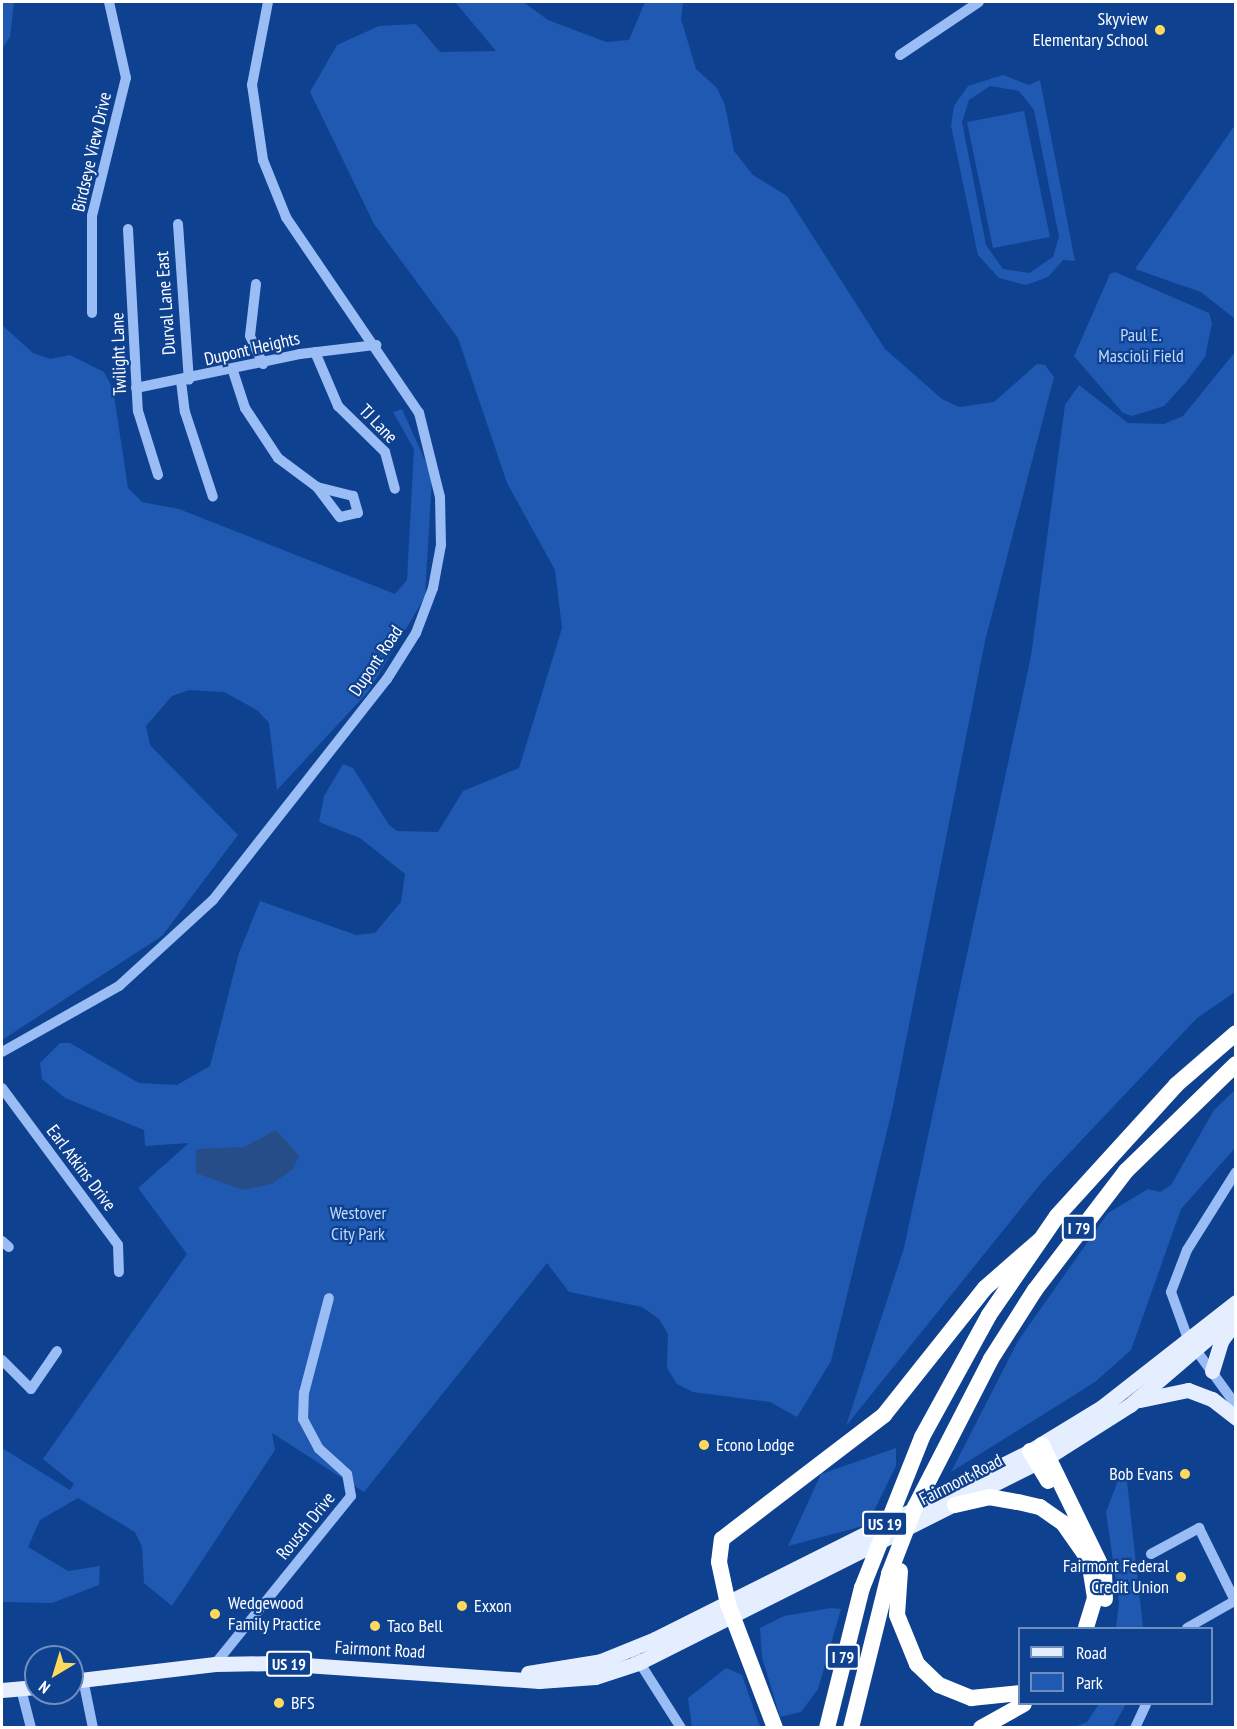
<!DOCTYPE html>
<style>
body{margin:0}
#map{position:relative;width:1237px;height:1729px;overflow:hidden;background:#0f4191;font-family:"PT Sans Narrow",sans-serif}
div>[style]{position:absolute}
[style*='--x']{left:calc(var(--x)*1px);top:calc(var(--y)*1px);width:calc(var(--w)*1px);rotate:calc(var(--a)*1deg)}
.green>*{inset:0;background:#2059b1}
.water>*{inset:0;background:#274d89}
.minor>*{height:10px;margin:-5px;padding:0 5px;transform-origin:5px;border-radius:5px;background:#99bdf4}
.major>*{height:15px;margin:-7.5px;padding:0 7.5px;transform-origin:7.5px;border-radius:7.5px;background:#e5eeff}
.highway>*{height:16px;margin:-8px;padding:0 8px;transform-origin:8px;border-radius:8px;background:#fff}
.highway-bridge>*{height:16px;margin:-8px;padding:0 8px;transform-origin:8px;border-radius:8px;background:#fff}
.dots>*{width:16px;height:16px;translate:-50% -50%;box-sizing:border-box;border:3px solid #0f4191;border-radius:50%}
span{translate:-50% -50%;white-space:nowrap;text-align:center;line-height:1.15;-webkit-text-stroke:4.5px #0f4191;paint-order:stroke}
.shield-label span{padding:2px 4px;background:#0f4191;border:2px solid;border-radius:4px;-webkit-text-stroke-width:0}
.shield-label{font-size:16px;color:#fff;font-weight:700}
.poi-label{font-size:18px;color:#fff}
.right{translate:-100% -50%;text-align:right}
.left{translate:0 -50%;text-align:left}
.street-label{font-size:18px;color:#fff}
.park-label{font-size:18px;color:#c0d9fe}
.frame{position:absolute;inset:0;border:3px solid #fff;pointer-events:none}
.legend{position:absolute;left:1018px;top:1627px;width:195px;height:78px;box-sizing:border-box;background:#0f4191;border:2px solid #6f8dbd;margin:0;padding:8px 10px;list-style:none;font-size:18px;color:#fff}
.legend li{display:flex;align-items:center;gap:12px;height:30px}
.legend b{width:30px;border:2px solid #6f8dbd}
.north{position:absolute;left:24px;top:1645px;width:60px;height:60px;box-sizing:border-box;background:#0f4191;border:2px solid #6f8dbd;border-radius:50%;rotate:218deg;font-size:16px;font-weight:700;line-height:24px;text-align:center;color:#fff}
.north::after{content:'';display:block;margin:auto;width:21px;height:27px;background:#ffd95b;clip-path:polygon(50% 0,100% 100%,50% 72%,0 100%)}
</style>
<div id="map">
<div class="green">
<i style="clip-path:polygon(2px 2px,14px 2px,10px 37px,2px 49px)"></i>
<i style="clip-path:polygon(455px 2px,523px 2px,548px 20px,606px 42px,629px 40px,645px 2px,683px 2px,681px 19px,696px 69px,717px 88px,725px 105px,734px 151px,753px 175px,787px 196px,885px 349px,942px 399px,959px 407px,994px 402px,1037px 364px,1045px 365px,1054px 377px,985px 641px,893px 1106px,831px 1361px,797px 1417px,770px 1402px,693px 1392px,677px 1384px,667px 1368px,668px 1334px,659px 1319px,642px 1307px,569px 1292px,547px 1263px,364px 1492px,272px 1433px,275px 1450px,172px 1606px,144px 1583px,142px 1547px,135px 1532px,78px 1498px,40px 1520px,28px 1547px,68px 1571px,100px 1566px,99px 1585px,52px 1603px,2px 1602px,2px 1448px,70px 1490px,74px 1484px,43px 1459px,187px 1254px,138px 1188px,189px 1143px,145px 1146px,144px 1130px,65px 1098px,42px 1079px,40px 1063px,60px 1043px,70px 1043px,139px 1083px,177px 1085px,210px 1066px,239px 953px,260px 901px,356px 935px,375px 933px,401px 902px,405px 874px,360px 838px,319px 822px,324px 796px,343px 764px,353px 768px,389px 825px,397px 831px,438px 832px,463px 791px,519px 768px,562px 628px,555px 570px,507px 483px,458px 338px,374px 224px,310px 92px,337px 45px,379px 26px,416px 24px,440px 52px,496px 51px)"></i>
<i style="clip-path:polygon(evenodd,1003px 75px,1029px 85px,1040px 80px,1075px 261px,1063px 260px,1048px 277px,1026px 285px,999px 278px,978px 255px,951px 126px,954px 106px,968px 86px,1003px 75px,990px 86px,1019px 91px,1034px 110px,1059px 237px,1053px 257px,1029px 273px,1003px 269px,986px 245px,962px 122px,969px 100px,990px 86px)"></i>
<i style="clip-path:polygon(1024px 111px,1050px 237px,993px 248px,967px 122px)"></i>
<i style="clip-path:polygon(1235px 125px,1235px 319px,1201px 292px,1135px 269px)"></i>
<i style="clip-path:polygon(1115px 272px,1209px 313px,1212px 323px,1205px 357px,1186px 382px,1164px 406px,1132px 416px,1123px 413px,1074px 356px,1110px 274px)"></i>
<i style="clip-path:polygon(2px 325px,33px 353px,50px 359px,70px 355px,104px 372px,113px 389px,128px 488px,142px 502px,179px 509px,395px 594px,407px 580px,414px 449px,393px 412px,402px 409px,432px 476px,425px 597px,368px 692px,277px 790px,269px 723px,257px 710px,224px 692px,189px 690px,172px 696px,146px 726px,150px 745px,238px 835px,162px 936px,2px 1040px)"></i>
<i style="clip-path:polygon(1235px 352px,1235px 992px,1197px 1018px,1042px 1182px,846px 1426px,904px 1248px,1031px 656px,1065px 405px,1079px 385px,1128px 423px,1164px 424px,1183px 416px)"></i>
<i style="clip-path:polygon(1235px 1090px,1235px 1148px,1181px 1209px,1131px 1350px,1095px 1382px,951px 1472px,1018px 1341px,1108px 1213px,1148px 1189px,1160px 1192px,1171px 1185px,1214px 1110px)"></i>
<i style="clip-path:polygon(896px 1448px,896px 1466px,867px 1525px,788px 1546px,821px 1474px)"></i>
<i style="clip-path:polygon(1122px 1470px,1127px 1481px,1143px 1628px,1116px 1628px,1119px 1602px,1106px 1512px)"></i>
<i style="clip-path:polygon(831px 1608px,841px 1609px,818px 1689px,801px 1712px,780px 1717px,762px 1657px,760px 1628px,784px 1616px)"></i>
<i style="clip-path:polygon(726px 1668px,742px 1675px,760px 1727px,692px 1727px,688px 1698px)"></i>
<i style="clip-path:polygon(1099px 1704px,1126px 1704px,1113px 1727px,1075px 1727px,1087px 1722px)"></i>
</div>
<div class="water">
<i style="clip-path:polygon(276px 1130px,299px 1156px,293px 1169px,272px 1184px,243px 1190px,196px 1173px,196px 1149px,244px 1147px)"></i>
</div>
<div class="minor">
<i style="--x:900;--y:55;--w:95;--a:-33.9"></i>
<i style="--x:178;--y:224;--w:156;--a:86"></i>
<i style="--x:128;--y:229;--w:182;--a:86.9"></i>
<i style="--x:138;--y:411;--w:67;--a:72.6"></i>
<i style="--x:256;--y:284;--w:52;--a:96.6"></i>
<i style="--x:250;--y:336;--w:31;--a:65"></i>
<i style="--x:92;--y:313;--w:97;--a:-90"></i>
<i style="--x:92;--y:216;--w:142;--a:-76.2"></i>
<i style="--x:126;--y:78;--w:78;--a:-102.6"></i>
<i style="--x:315;--y:352;--w:59;--a:66.9"></i>
<i style="--x:338;--y:406;--w:66;--a:44.4"></i>
<i style="--x:385;--y:452;--w:38;--a:75"></i>
<i style="--x:233;--y:371;--w:39;--a:72"></i>
<i style="--x:245;--y:408;--w:60;--a:56.6"></i>
<i style="--x:278;--y:458;--w:49;--a:36.6"></i>
<i style="--x:317;--y:487;--w:38;--a:53"></i>
<i style="--x:340;--y:517;--w:18;--a:-13"></i>
<i style="--x:358;--y:513;--w:18;--a:-106"></i>
<i style="--x:353;--y:496;--w:37;--a:-166"></i>
<i style="--x:181;--y:381;--w:31;--a:83"></i>
<i style="--x:185;--y:412;--w:89;--a:71.8"></i>
<i style="--x:136;--y:388;--w:167;--a:-11.7"></i>
<i style="--x:300;--y:354;--w:77;--a:-6.8"></i>
<i style="--x:2;--y:1052;--w:134;--a:-29.4"></i>
<i style="--x:119;--y:986;--w:127;--a:-42.5"></i>
<i style="--x:213;--y:900;--w:281;--a:-51.8"></i>
<i style="--x:387;--y:679;--w:54;--a:-57.8"></i>
<i style="--x:416;--y:633;--w:48;--a:-69.3"></i>
<i style="--x:433;--y:588;--w:44;--a:-79.5"></i>
<i style="--x:441;--y:545;--w:48;--a:-91.2"></i>
<i style="--x:440;--y:497;--w:87;--a:-104"></i>
<i style="--x:419;--y:413;--w:237;--a:-124.2"></i>
<i style="--x:286;--y:217;--w:61;--a:-112"></i>
<i style="--x:263;--y:160;--w:76;--a:-98.3"></i>
<i style="--x:252;--y:85;--w:85;--a:-79.1"></i>
<i style="--x:2;--y:1088;--w:195;--a:53.5"></i>
<i style="--x:118;--y:1245;--w:27;--a:88"></i>
<i style="--x:1236;--y:1172;--w:92;--a:122.1"></i>
<i style="--x:1187;--y:1250;--w:45;--a:110.9"></i>
<i style="--x:1171;--y:1292;--w:50;--a:70.1"></i>
<i style="--x:1188;--y:1339;--w:82;--a:54"></i>
<i style="--x:2;--y:1241;--w:9;--a:41"></i>
<i style="--x:2;--y:1360;--w:41;--a:45"></i>
<i style="--x:31;--y:1389;--w:46;--a:-55.6"></i>
<i style="--x:1151;--y:1554;--w:55;--a:-28.4"></i>
<i style="--x:1199;--y:1528;--w:81;--a:63.7"></i>
<i style="--x:1187;--y:1628;--w:56;--a:-29.7"></i>
<i style="--x:636;--y:1657;--w:84;--a:57.6"></i>
<i style="--x:215;--y:1664;--w:216;--a:-51"></i>
<i style="--x:351;--y:1496;--w:22;--a:-100"></i>
<i style="--x:347;--y:1474;--w:38;--a:-138"></i>
<i style="--x:319;--y:1449;--w:34;--a:-118"></i>
<i style="--x:303;--y:1419;--w:26;--a:-88"></i>
<i style="--x:304;--y:1393;--w:98;--a:-75.3"></i>
<i style="--x:83;--y:1679;--w:50;--a:78.5"></i>
<i style="--x:21;--y:1689;--w:40;--a:75.6"></i>
<i style="--x:1135;--y:1728;--w:26;--a:-65"></i>
</div>
<div class="major">
<i style="--x:1212;--y:1371;--w:31;--a:-73"></i>
<i style="--x:1221;--y:1341;--w:24;--a:-54"></i>
<i style="--x:1140;--y:1400;--w:49;--a:-11.8"></i>
<i style="--x:1188;--y:1390;--w:26;--a:21"></i>
<i style="--x:1212;--y:1399;--w:31;--a:38"></i>
<i style="--x:528;--y:1673;--w:74;--a:-9.3"></i>
<i style="--x:601;--y:1661;--w:58;--a:-22.2"></i>
<i style="--x:655;--y:1639;--w:419;--a:-26.6"></i>
<i style="--x:1030;--y:1451;--w:84;--a:-31.4"></i>
<i style="--x:1102;--y:1407;--w:170;--a:-38.1"></i>
<i style="--x:72;--y:1681;--w:144;--a:-6.8"></i>
<i style="--x:215;--y:1664;--w:61;--a:-0.9"></i>
<i style="--x:276;--y:1663;--w:264;--a:3.9"></i>
<i style="--x:539;--y:1681;--w:56;--a:-4.1"></i>
<i style="--x:595;--y:1677;--w:45;--a:-18"></i>
<i style="--x:638;--y:1663;--w:459;--a:-26.7"></i>
<i style="--x:1048;--y:1457;--w:97;--a:-32.4"></i>
<i style="--x:1130;--y:1405;--w:140;--a:-40.6"></i>
<i style="--x:2;--y:1690;--w:34;--a:-5"></i>
</div>
<div class="highway">
<i style="--x:922;--y:1437;--w:139;--a:-61.2"></i>
<i style="--x:989;--y:1315;--w:120;--a:-55.5"></i>
<i style="--x:1057;--y:1216;--w:177;--a:-47.7"></i>
<i style="--x:1176;--y:1085;--w:79;--a:-40.9"></i>
<i style="--x:1042;--y:1445;--w:141;--a:64"></i>
<i style="--x:1104;--y:1572;--w:27;--a:88"></i>
<i style="--x:1030;--y:1451;--w:35;--a:59"></i>
<i style="--x:955;--y:1505;--w:35;--a:-13"></i>
<i style="--x:989;--y:1497;--w:29;--a:10"></i>
<i style="--x:1018;--y:1502;--w:23;--a:13"></i>
<i style="--x:1040;--y:1507;--w:28;--a:35"></i>
<i style="--x:1063;--y:1523;--w:45;--a:54.9"></i>
<i style="--x:1089;--y:1560;--w:38;--a:81"></i>
<i style="--x:1095;--y:1598;--w:31;--a:107"></i>
<i style="--x:915;--y:1507;--w:166;--a:-62.8"></i>
<i style="--x:991;--y:1359;--w:82;--a:-57.5"></i>
<i style="--x:1035;--y:1290;--w:150;--a:-52.6"></i>
<i style="--x:1126;--y:1171;--w:153;--a:-44.2"></i>
<i style="--x:900;--y:1571;--w:44;--a:93.9"></i>
<i style="--x:897;--y:1615;--w:53;--a:67.8"></i>
<i style="--x:917;--y:1664;--w:30;--a:44"></i>
<i style="--x:939;--y:1685;--w:35;--a:22"></i>
<i style="--x:971;--y:1698;--w:49;--a:-5.8"></i>
<i style="--x:775;--y:1728;--w:133;--a:-110.8"></i>
<i style="--x:728;--y:1604;--w:43;--a:-102.1"></i>
<i style="--x:719;--y:1562;--w:23;--a:-83"></i>
<i style="--x:722;--y:1539;--w:204;--a:-37.4"></i>
<i style="--x:884;--y:1415;--w:162;--a:-51.5"></i>
<i style="--x:985;--y:1288;--w:73;--a:-41.1"></i>
<i style="--x:827;--y:1728;--w:144;--a:-76"></i>
<i style="--x:851;--y:1728;--w:159;--a:-76.1"></i>
<i style="--x:981;--y:1728;--w:49;--a:-29.2"></i>
</div>
<div class="highway-bridge">
<i style="--x:889;--y:1574;--w:72;--a:-68.8"></i>
<i style="--x:862;--y:1588;--w:162;--a:-68.3"></i>
</div>
<div class="dots">
<i style="left:1160px;top:30px;background:#ffd95b"></i>
<i style="left:704px;top:1445px;background:#ffd95b"></i>
<i style="left:1185px;top:1474px;background:#ffd95b"></i>
<i style="left:1181px;top:1577px;background:#ffd95b"></i>
<i style="left:462px;top:1606px;background:#ffd95b"></i>
<i style="left:215px;top:1614px;background:#ffd95b"></i>
<i style="left:375px;top:1626px;background:#ffd95b"></i>
<i style="left:279px;top:1703px;background:#ffd95b"></i>
</div>
<div class="shield-label">
<span style="left:1079px;top:1228px">I 79</span>
<span style="left:885px;top:1524px">US 19</span>
<span style="left:843px;top:1657px">I 79</span>
<span style="left:289px;top:1664px">US 19</span>
</div>
<div class="poi-label">
<span class="right" style="left:1148px;top:30px">Skyview<br>Elementary School</span>
<span class="left" style="left:716px;top:1445px">Econo Lodge</span>
<span class="right" style="left:1173px;top:1474px">Bob Evans</span>
<span class="right" style="left:1169px;top:1577px">Fairmont Federal<br>Credit Union</span>
<span class="left" style="left:228px;top:1614px">Wedgewood<br>Family Practice</span>
<span class="left" style="left:474px;top:1606px">Exxon</span>
<span class="left" style="left:387px;top:1626px">Taco Bell</span>
<span class="left" style="left:291px;top:1703px">BFS</span>
</div>
<div class="street-label">
<span style="left:92px;top:152px;rotate:-77deg">Birdseye View Drive</span>
<span style="left:166px;top:303px;rotate:-94deg">Durval Lane East</span>
<span style="left:252px;top:349px;rotate:-13deg">Dupont Heights</span>
<span style="left:119px;top:354px;rotate:-92deg">Twilight Lane</span>
<span style="left:378px;top:424px;rotate:46deg">TJ Lane</span>
<span style="left:376px;top:661px;rotate:-56deg">Dupont Road</span>
<span style="left:81px;top:1168px;rotate:53deg">Earl Atkins Drive</span>
<span style="left:961px;top:1480px;rotate:-27deg">Fairmont Road</span>
<span style="left:306px;top:1526px;rotate:-51deg">Rousch Drive</span>
<span style="left:380px;top:1650px;rotate:3deg">Fairmont Road</span>
</div>
<div class="park-label">
<span style="left:1141px;top:346px">Paul E.<br>Mascioli Field</span>
<span style="left:358px;top:1224px">Westover<br>City Park</span>
</div>
<div class="frame"></div>
<ul class="legend">
<li><b style="height:8px;background:#e5eeff"></b>Road</li>
<li><b style="height:16px;background:#2059b1"></b>Park</li>
</ul>
<div class="north">N</div>
</div>
